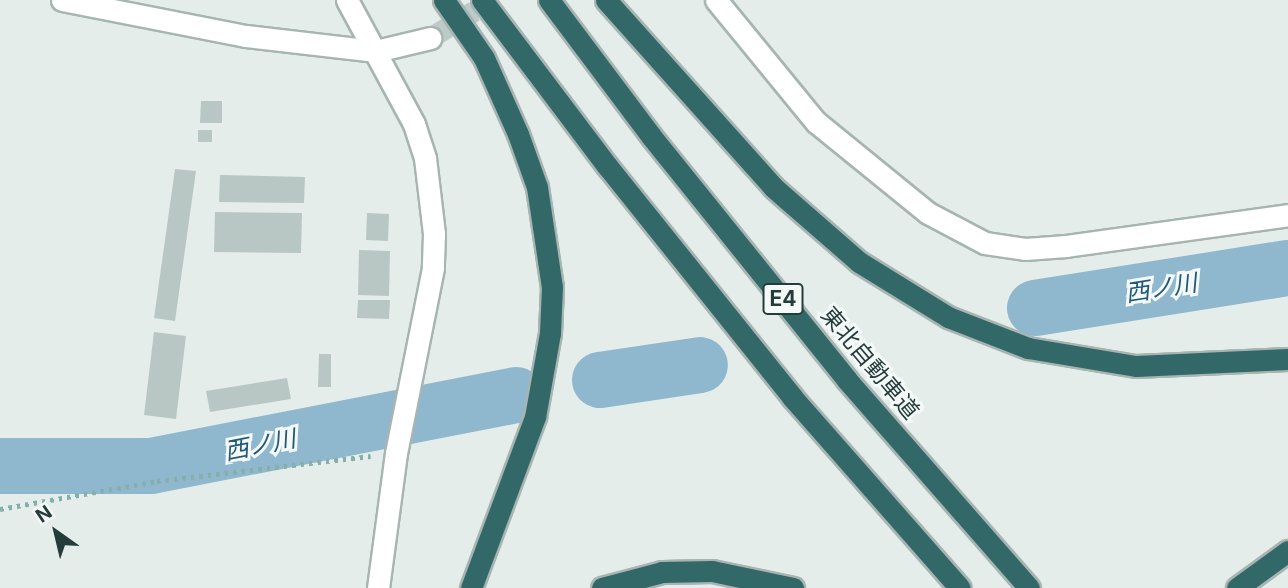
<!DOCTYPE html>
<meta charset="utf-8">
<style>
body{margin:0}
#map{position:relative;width:1288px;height:588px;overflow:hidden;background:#e4edea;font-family:Inter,"Noto Sans JP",sans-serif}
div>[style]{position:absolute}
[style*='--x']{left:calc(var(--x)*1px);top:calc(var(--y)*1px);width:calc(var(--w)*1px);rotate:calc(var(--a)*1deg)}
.river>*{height:56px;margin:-28px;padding:0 28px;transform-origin:28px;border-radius:28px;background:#8fb8ce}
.building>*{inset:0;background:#b9c7c4}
.minor-tunnel>*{height:21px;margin-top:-10.5px;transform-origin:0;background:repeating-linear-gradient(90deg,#becac7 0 21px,transparent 0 31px)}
.path>*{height:4.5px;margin-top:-2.25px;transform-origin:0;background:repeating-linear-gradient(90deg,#86aeaa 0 3.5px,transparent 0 8.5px)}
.roads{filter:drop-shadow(2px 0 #a7b5b2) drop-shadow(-2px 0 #a7b5b2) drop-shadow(0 2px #a7b5b2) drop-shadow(0 -2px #a7b5b2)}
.minor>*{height:21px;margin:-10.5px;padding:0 10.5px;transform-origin:10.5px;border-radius:10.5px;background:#fff}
.motorway>*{height:21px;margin:-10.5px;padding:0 10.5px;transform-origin:10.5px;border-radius:10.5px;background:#326867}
span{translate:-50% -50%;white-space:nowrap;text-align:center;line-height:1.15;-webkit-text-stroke:6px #f4f9f8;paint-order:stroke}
.shield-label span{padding:2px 5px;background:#f4f9f8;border:2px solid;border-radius:5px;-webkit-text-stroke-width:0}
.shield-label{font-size:21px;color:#243d3b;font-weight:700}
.street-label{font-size:23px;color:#243d3b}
.water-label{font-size:24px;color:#215876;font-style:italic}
.north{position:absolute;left:21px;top:497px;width:70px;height:70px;-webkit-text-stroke:5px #f4f9f8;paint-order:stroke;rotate:326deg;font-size:19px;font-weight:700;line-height:28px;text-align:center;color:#243d3b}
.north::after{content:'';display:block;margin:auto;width:24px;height:32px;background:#243d3b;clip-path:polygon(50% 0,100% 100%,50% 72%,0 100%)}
</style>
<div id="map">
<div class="river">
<i style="--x:1035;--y:308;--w:256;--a:-9"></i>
<i style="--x:600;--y:380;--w:101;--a:-8.5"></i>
<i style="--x:0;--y:466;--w:151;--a:0"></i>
<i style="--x:151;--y:466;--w:372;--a:-11"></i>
</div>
<div class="building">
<i style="clip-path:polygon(201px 101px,222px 101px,222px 123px,200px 123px)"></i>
<i style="clip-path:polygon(198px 130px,212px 130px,212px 142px,198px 142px)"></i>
<i style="clip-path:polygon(175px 169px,196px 171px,175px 321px,154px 318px)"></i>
<i style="clip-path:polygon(220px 175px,305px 177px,304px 203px,219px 202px)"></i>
<i style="clip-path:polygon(215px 212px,302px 213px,301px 253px,214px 252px)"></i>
<i style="clip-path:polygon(367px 213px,389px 214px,388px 241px,366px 240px)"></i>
<i style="clip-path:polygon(359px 250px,390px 251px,389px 296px,358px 295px)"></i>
<i style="clip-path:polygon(358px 300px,390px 300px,389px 319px,357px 318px)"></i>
<i style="clip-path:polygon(154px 332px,186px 336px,176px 419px,144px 415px)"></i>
<i style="clip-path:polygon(319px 354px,331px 354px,331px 387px,318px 387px)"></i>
<i style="clip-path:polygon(287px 378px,291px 399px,210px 412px,206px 391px)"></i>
</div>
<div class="minor-tunnel">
<i style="--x:430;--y:38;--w:73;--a:-31.5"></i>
</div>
<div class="path">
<i style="--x:0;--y:509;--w:159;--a:-10.1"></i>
<i style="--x:157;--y:481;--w:215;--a:-6.7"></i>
</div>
<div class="roads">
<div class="minor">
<i style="--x:62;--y:0;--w:187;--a:11.1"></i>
<i style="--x:246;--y:36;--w:131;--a:6.6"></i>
<i style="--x:376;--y:51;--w:56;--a:-13.5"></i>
<i style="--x:347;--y:0;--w:141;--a:61.6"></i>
<i style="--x:414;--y:124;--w:36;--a:72"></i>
<i style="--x:425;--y:158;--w:77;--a:83.2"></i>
<i style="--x:434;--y:234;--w:34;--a:92"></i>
<i style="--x:433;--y:268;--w:189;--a:101.3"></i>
<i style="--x:396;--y:453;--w:136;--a:97.6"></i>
<i style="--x:716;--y:0;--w:158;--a:50.7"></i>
<i style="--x:816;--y:122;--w:144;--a:39.1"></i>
<i style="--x:928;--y:213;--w:64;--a:27.8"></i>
<i style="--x:985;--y:243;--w:40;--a:8.5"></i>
<i style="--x:1025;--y:249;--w:41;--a:-4.2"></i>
<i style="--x:1066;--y:246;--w:224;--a:-7.9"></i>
</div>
<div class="motorway">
<i style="--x:444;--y:0;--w:70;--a:55.4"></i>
<i style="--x:484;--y:58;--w:83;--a:65.9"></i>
<i style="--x:518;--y:134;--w:56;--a:70.3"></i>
<i style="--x:537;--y:187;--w:101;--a:81.5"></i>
<i style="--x:552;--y:287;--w:46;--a:92.5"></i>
<i style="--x:550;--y:333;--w:85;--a:100.1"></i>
<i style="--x:535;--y:417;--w:183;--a:110.5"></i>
<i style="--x:482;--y:0;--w:209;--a:53"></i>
<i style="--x:608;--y:167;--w:295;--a:51.3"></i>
<i style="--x:792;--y:397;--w:254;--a:48.7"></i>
<i style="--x:549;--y:0;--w:170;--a:53.1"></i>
<i style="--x:651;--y:136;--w:313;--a:51.2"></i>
<i style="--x:847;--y:380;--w:276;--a:48.8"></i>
<i style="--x:606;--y:0;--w:251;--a:48.2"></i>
<i style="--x:773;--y:187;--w:114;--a:41.1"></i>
<i style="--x:859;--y:262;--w:105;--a:31.7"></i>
<i style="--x:948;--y:317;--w:86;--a:21.2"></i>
<i style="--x:1028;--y:348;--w:109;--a:9.5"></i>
<i style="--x:1136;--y:366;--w:152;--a:-2.6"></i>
<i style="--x:602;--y:588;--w:62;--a:-14.9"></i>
<i style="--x:662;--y:572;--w:50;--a:-1.1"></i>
<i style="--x:712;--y:571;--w:83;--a:11.9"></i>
<i style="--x:1237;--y:588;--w:63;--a:-36"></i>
</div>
</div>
<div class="shield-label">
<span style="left:783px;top:299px">E4</span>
</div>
<div class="street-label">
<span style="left:870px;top:363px;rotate:50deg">東北自動車道</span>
</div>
<div class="water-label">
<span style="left:1161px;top:288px;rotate:-9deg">西ノ川</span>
<span style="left:260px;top:445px;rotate:-11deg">西ノ川</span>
</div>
<div class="north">N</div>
</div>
